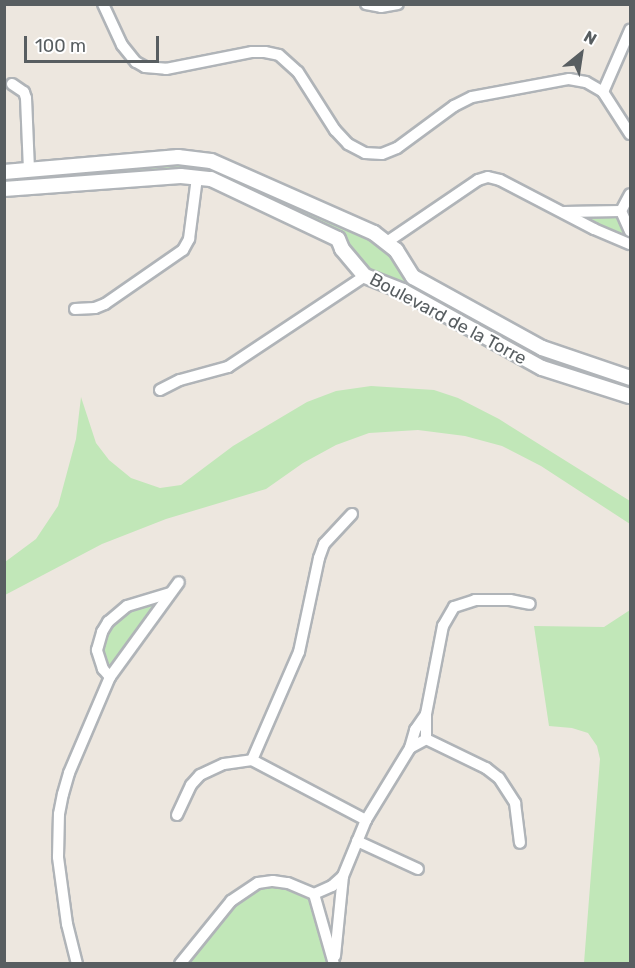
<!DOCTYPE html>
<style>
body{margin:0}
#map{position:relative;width:635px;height:968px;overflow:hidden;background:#ede7df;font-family:Rubik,sans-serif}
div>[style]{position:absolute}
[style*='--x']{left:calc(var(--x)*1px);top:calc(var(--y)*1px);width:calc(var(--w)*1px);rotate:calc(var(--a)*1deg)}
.green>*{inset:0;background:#c1e7b8}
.roads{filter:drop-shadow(2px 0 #b0b4b8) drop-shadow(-2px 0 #b0b4b8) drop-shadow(0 2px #b0b4b8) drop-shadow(0 -2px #b0b4b8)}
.minor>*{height:10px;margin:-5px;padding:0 5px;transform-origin:5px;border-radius:5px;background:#fff}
.tertiary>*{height:14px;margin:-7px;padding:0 7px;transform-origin:7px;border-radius:7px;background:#fff}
span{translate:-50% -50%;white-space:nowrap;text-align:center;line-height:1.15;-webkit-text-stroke:4.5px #fff;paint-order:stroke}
.street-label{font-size:18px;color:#585e61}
.frame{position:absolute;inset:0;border:6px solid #585e61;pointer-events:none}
.north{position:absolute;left:551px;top:24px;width:60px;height:60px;-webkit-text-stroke:4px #fff;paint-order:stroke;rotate:30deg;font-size:16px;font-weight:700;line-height:24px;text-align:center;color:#585e61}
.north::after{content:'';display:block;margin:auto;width:21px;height:27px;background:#585e61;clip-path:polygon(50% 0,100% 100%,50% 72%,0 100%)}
.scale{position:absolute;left:24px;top:36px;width:135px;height:27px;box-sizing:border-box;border:3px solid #585e61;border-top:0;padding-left:8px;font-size:18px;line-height:21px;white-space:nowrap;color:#585e61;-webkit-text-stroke:4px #fff;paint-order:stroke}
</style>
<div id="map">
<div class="green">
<i style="clip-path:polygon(195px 159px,374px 233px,413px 277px,542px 348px,630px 378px,630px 396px,558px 374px,383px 285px,338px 239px,211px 179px,5px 189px,5px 172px)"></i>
<i style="clip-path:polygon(621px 211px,630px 231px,630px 244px,562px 212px)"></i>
<i style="clip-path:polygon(371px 386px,434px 390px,458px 398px,499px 419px,630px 501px,630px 524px,541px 466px,502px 446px,465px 436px,418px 430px,369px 433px,336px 445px,303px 463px,266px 489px,166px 519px,102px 544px,5px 595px,5px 562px,36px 539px,58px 506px,76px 439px,81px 397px,96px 443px,109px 460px,131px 478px,160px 488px,181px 485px,233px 446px,307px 402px,336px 391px)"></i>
<i style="clip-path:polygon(170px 593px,110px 677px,99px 640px,117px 613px)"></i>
<i style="clip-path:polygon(630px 610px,630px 963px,584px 963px,600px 759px,597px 746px,588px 733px,572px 728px,549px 726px,534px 626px,604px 627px)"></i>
<i style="clip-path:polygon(273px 881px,314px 894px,334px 964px,180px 964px,231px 901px)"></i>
</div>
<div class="roads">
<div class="minor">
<i style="--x:103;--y:4;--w:45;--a:65.1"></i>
<i style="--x:122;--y:45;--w:22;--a:51"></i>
<i style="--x:136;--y:62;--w:10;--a:29"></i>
<i style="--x:145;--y:67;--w:21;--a:5"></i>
<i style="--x:166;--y:69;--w:88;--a:-11.2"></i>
<i style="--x:252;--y:52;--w:13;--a:0"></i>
<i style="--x:265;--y:52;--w:14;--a:12"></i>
<i style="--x:279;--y:55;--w:25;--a:42"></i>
<i style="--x:298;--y:72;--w:69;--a:57.5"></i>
<i style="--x:335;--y:130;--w:19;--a:47"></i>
<i style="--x:348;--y:144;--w:19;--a:28"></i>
<i style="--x:365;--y:153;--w:17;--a:3"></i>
<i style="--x:382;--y:154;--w:16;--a:-22"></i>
<i style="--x:397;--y:148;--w:71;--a:-36.4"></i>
<i style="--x:454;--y:106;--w:20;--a:-27"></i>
<i style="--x:472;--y:97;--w:99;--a:-10.5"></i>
<i style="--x:569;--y:79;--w:17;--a:10"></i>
<i style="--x:586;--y:82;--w:20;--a:30"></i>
<i style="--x:603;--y:92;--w:50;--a:57.3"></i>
<i style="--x:366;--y:4;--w:15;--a:11"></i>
<i style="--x:381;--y:7;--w:17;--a:-10"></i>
<i style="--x:12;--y:84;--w:14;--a:34"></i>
<i style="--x:24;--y:92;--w:6;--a:72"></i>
<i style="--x:26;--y:98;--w:73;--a:87.6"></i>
<i style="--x:603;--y:92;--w:68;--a:-66.5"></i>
<i style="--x:621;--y:211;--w:22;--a:66"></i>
<i style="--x:621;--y:211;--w:19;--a:-62"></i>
<i style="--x:564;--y:212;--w:57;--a:-1"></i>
<i style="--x:387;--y:242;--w:110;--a:-34.3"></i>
<i style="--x:478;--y:180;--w:10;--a:-17"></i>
<i style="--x:488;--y:177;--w:12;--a:14"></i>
<i style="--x:500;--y:180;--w:106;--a:27.5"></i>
<i style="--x:594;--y:229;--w:39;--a:23"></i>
<i style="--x:75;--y:309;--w:20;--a:-3"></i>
<i style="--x:95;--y:308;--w:11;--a:-22"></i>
<i style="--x:105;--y:304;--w:95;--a:-34.7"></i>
<i style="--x:183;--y:250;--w:13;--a:-61"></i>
<i style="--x:189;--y:239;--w:63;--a:-82.6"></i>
<i style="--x:160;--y:390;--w:22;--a:-27"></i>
<i style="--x:180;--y:380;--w:50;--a:-15.2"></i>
<i style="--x:228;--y:367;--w:164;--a:-33.6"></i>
<i style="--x:110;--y:677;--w:11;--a:-131"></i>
<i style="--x:103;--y:669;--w:20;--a:-108"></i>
<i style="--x:97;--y:650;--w:19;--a:-74"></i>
<i style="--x:102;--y:632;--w:12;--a:-59"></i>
<i style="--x:108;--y:622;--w:25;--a:-40"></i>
<i style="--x:127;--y:606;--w:45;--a:-16.8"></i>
<i style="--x:426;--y:739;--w:67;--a:25.8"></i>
<i style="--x:486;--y:768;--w:16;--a:38"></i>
<i style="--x:499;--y:778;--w:30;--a:57"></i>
<i style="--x:515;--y:803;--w:40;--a:82.9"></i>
<i style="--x:410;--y:748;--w:18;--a:-29"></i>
<i style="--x:426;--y:739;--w:25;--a:-90"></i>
<i style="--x:426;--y:714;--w:90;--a:-79.1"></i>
<i style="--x:443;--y:626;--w:22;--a:-60"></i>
<i style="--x:454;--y:607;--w:22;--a:-18"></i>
<i style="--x:475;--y:600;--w:35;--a:0"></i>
<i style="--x:510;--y:600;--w:20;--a:11"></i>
<i style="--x:252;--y:760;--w:118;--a:-66.5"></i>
<i style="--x:299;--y:652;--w:96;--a:-78"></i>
<i style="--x:319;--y:558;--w:15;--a:-70"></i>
<i style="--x:324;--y:544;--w:41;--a:-47"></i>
<i style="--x:177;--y:815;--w:33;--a:-65"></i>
<i style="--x:191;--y:785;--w:13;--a:-48"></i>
<i style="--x:200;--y:775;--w:26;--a:-25"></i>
<i style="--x:224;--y:764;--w:28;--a:-8"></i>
<i style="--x:252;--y:760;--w:129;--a:27.8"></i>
<i style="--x:357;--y:841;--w:67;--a:24.7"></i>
<i style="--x:314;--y:894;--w:20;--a:-24"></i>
<i style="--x:332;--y:886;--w:15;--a:-42"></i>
<i style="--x:343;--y:876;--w:61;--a:-67.7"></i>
<i style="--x:366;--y:820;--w:84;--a:-58.6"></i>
<i style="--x:410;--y:748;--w:19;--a:-74"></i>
<i style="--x:415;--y:730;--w:19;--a:-55"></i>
<i style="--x:335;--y:956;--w:80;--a:-84.3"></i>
<i style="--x:77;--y:964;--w:41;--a:-104"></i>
<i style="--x:67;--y:924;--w:68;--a:-97.7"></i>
<i style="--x:58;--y:857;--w:43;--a:-88.7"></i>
<i style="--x:59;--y:814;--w:20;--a:-79"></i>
<i style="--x:63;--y:794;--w:22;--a:-74"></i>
<i style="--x:69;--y:773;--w:104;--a:-66.9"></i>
<i style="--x:110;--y:677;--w:117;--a:-54"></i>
<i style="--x:180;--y:964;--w:81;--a:-51"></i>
<i style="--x:231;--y:901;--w:32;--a:-34"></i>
<i style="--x:258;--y:883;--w:15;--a:-8"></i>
<i style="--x:273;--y:881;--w:15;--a:8"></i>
<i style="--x:288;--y:883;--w:28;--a:23"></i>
<i style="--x:314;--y:894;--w:73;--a:74.1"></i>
</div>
<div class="tertiary">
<i style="--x:4;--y:172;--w:175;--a:-4.9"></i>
<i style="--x:178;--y:157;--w:33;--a:7"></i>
<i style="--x:211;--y:161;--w:178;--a:23.8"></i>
<i style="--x:374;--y:233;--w:28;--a:38"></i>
<i style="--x:396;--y:250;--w:32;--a:58"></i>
<i style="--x:413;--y:277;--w:147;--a:28.8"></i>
<i style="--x:542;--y:348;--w:93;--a:18.8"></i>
<i style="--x:4;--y:189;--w:177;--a:-4.2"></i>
<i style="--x:181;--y:176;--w:30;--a:6"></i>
<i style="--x:211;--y:179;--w:140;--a:25.3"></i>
<i style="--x:338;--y:239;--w:11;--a:68"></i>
<i style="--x:342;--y:249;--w:35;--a:50"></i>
<i style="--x:365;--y:276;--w:41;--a:21.5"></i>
<i style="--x:403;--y:291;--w:159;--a:29"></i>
<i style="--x:542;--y:368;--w:92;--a:17.7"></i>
</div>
</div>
<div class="street-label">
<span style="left:448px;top:319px;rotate:28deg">Boulevard de la Torre</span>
</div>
<div class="frame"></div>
<div class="north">N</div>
<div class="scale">100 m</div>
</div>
